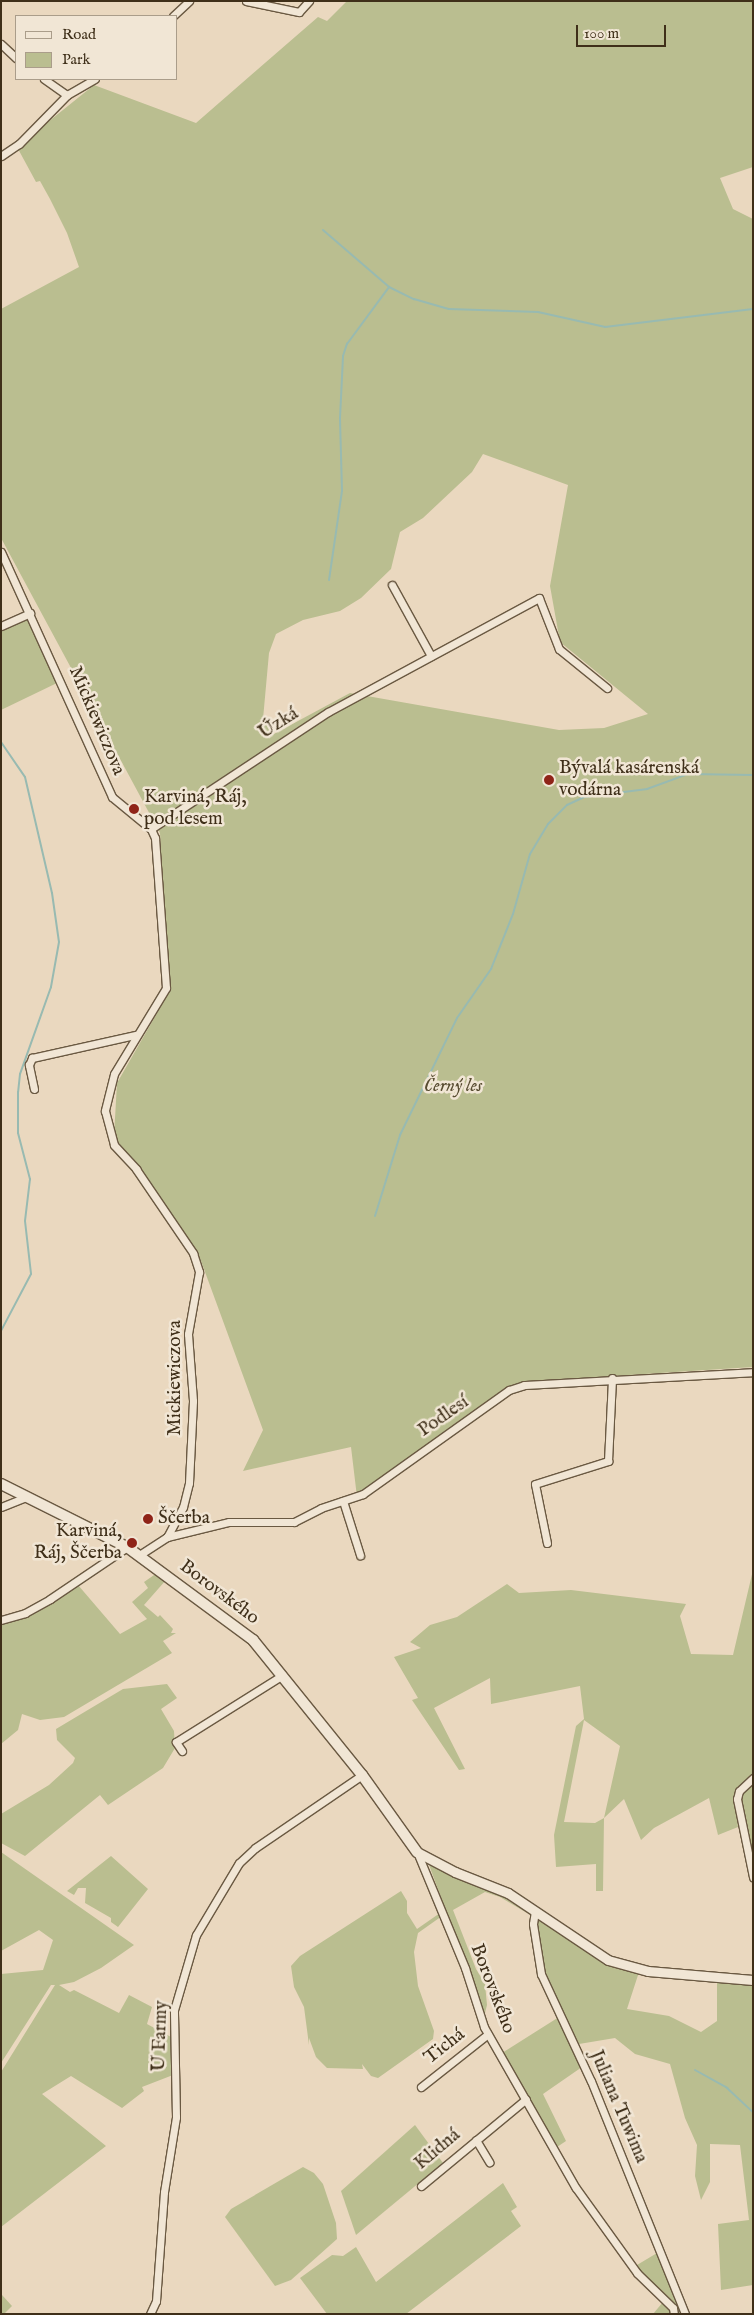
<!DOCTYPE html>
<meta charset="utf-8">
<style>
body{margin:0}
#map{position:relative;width:754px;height:2315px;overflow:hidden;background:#ead8bf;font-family:"IM FELL English",serif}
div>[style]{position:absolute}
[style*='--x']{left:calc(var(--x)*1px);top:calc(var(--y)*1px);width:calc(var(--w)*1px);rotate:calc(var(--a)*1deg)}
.green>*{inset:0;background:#babe90}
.stream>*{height:2px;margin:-1px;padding:0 1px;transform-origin:1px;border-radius:1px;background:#98bab1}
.roads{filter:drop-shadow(1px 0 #6a5942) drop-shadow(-1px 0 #6a5942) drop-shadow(0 1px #6a5942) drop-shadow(0 -1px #6a5942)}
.minor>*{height:7px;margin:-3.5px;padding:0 3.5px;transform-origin:3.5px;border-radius:3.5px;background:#f1e6d5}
.tertiary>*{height:9px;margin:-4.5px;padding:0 4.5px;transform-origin:4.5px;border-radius:4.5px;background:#f1e6d5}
.secondary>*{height:10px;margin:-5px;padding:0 5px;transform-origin:5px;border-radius:5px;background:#f1e6d5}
.dots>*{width:14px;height:14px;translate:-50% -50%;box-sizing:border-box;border:2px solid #f1e6d5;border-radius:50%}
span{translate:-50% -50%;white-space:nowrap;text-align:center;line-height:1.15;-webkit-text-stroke:5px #f1e6d5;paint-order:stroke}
.street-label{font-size:19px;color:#3f2f19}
.poi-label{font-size:19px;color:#3f2f19}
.left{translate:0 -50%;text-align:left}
.right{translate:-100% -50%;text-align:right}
.park-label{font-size:19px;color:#584c31;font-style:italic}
.frame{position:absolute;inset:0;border:2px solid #3f2f19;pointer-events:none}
.legend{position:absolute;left:15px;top:15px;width:162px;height:65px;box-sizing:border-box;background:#f1e6d5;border:1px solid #aa9d8a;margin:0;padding:6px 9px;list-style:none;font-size:15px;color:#3f2f19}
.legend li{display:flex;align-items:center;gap:10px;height:25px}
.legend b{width:25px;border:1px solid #aa9d8a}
.scale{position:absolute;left:576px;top:25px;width:90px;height:22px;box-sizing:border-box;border:2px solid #3f2f19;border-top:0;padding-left:6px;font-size:15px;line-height:18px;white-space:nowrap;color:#3f2f19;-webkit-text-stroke:4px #f1e6d5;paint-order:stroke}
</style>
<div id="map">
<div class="green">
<i style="clip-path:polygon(evenodd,347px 1px,753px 1px,753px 167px,720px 178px,733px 209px,753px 219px,753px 1367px,521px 1382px,357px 1497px,351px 1447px,243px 1471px,263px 1430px,201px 1261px,114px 1136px,117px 1083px,168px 994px,160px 833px,1px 538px,1px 309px,79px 267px,67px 233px,50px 199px,40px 181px,36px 182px,17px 147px,94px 85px,196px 123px,318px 17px,327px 21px,347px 1px,483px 454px,568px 485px,550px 586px,560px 642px,648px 714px,604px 728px,559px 730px,350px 693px,272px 735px,263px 719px,269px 653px,276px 634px,303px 620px,340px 611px,361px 598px,391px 569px,400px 532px,423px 518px,472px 472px,483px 454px)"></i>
<i style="clip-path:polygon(27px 618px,57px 683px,1px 710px,1px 631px)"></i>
<i style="clip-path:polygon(108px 1563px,78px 1585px,120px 1634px,147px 1619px,132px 1602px,148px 1588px,144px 1582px,157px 1573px,166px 1580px,144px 1605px,158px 1617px,160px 1615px,173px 1629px,171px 1633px,176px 1633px,163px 1641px,172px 1653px,64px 1717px,40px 1720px,22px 1714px,18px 1730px,1px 1744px,1px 1622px,21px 1617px)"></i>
<i style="clip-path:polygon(evenodd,753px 1570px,753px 1775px,735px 1792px,738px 1827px,718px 1835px,709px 1798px,654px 1828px,641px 1840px,624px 1799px,604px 1818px,603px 1891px,596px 1891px,596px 1864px,556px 1867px,554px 1835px,576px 1726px,584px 1719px,580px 1686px,491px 1704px,490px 1678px,434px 1708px,465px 1769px,459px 1770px,412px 1700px,418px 1698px,394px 1657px,421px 1648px,410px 1642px,430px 1625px,457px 1617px,507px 1584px,519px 1593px,571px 1590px,686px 1604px,680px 1616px,691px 1654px,733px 1655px,753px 1570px,584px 1720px,620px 1746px,604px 1818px,595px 1823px,564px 1822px,584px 1720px)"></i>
<i style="clip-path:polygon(167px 1684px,177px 1698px,161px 1709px,174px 1731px,175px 1748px,163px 1768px,108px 1805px,100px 1795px,25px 1856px,1px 1843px,1px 1814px,49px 1785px,73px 1763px,75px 1758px,57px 1740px,56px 1729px,123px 1689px)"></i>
<i style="clip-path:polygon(753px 1781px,753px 1866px,739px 1803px,740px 1792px)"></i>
<i style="clip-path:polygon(1px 1852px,134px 1945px,101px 1968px,74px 1982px,59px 1985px,70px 1992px,74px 1990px,119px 2013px,129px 1995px,152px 2007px,147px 2024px,171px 2037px,173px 2075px,142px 2087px,144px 2091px,122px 2108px,71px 2076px,42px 2094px,106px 2146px,1px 2227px,1px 2072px,55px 1985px,51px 1985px,1px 2063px,1px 1974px,43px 1970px,53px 1940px,39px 1930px,1px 1951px)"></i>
<i style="clip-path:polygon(111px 1856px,148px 1889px,118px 1927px,111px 1922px,111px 1918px,85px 1903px,86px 1888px,78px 1888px,74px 1895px,67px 1891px)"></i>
<i style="clip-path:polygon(427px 1859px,490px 1888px,532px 1916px,500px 1897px,485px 1892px,453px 1910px,476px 1969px,485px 1984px,487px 2005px,484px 2017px)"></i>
<i style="clip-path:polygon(401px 1891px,407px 1901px,407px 1913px,417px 1929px,440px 1913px,442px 1916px,418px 1933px,414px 1952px,418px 1986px,434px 2031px,433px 2039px,378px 2078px,371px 2076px,362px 2064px,363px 2069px,327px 2068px,316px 2057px,309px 2038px,309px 2045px,304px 2007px,294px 1987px,291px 1966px,300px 1956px)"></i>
<i style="clip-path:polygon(538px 1918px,605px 1962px,639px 1972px,627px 2009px,669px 2016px,701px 2032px,717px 2021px,717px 1982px,753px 1984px,753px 2285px,721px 2290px,718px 2224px,749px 2220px,740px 2145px,710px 2144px,710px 2182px,701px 2200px,695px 2176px,697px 2145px,685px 2118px,670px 2064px,635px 2054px,615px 2038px,579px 2044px,543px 1971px,535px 1924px)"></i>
<i style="clip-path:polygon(559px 2017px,582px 2067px,543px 2094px,566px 2141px,557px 2147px,502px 2053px)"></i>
<i style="clip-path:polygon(415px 2125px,443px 2163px,356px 2235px,341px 2191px)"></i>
<i style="clip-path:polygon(303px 2167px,314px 2173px,323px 2184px,336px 2223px,337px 2239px,291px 2280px,275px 2286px,225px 2217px,231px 2209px)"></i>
<i style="clip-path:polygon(503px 2183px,517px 2207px,511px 2211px,521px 2226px,406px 2314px,327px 2314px,300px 2278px,332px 2255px,343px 2256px,356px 2247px,376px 2282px)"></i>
<i style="clip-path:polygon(657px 2253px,671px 2289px,681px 2314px,678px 2314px,674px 2305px,640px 2272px,637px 2265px)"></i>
<i style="clip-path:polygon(2px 2295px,12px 2306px,4px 2314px,1px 2314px)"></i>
<i style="clip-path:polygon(663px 2302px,673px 2313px,673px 2314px,653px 2314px)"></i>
</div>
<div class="stream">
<i style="--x:323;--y:230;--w:87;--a:40.8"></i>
<i style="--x:329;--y:580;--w:90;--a:-81.7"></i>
<i style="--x:342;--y:491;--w:73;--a:-91.6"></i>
<i style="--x:340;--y:418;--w:62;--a:-87.2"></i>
<i style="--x:343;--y:356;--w:13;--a:-72"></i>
<i style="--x:347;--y:344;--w:71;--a:-53.6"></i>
<i style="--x:389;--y:287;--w:28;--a:26"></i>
<i style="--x:414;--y:299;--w:36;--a:16"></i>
<i style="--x:449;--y:309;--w:89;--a:1.9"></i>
<i style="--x:538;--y:312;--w:69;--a:12.6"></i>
<i style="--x:605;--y:327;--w:149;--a:-6.9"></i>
<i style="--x:1;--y:742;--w:42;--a:55.6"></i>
<i style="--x:25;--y:777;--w:119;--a:76.9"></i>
<i style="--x:52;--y:893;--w:49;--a:81.9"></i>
<i style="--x:59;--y:942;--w:46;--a:100.1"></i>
<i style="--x:51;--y:987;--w:92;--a:109.6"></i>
<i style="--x:20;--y:1074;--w:18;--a:96"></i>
<i style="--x:18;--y:1092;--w:41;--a:90"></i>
<i style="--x:18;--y:1133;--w:48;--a:75.4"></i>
<i style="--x:30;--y:1179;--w:42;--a:96.8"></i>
<i style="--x:25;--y:1221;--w:53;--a:83.5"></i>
<i style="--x:31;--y:1274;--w:64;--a:117.8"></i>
<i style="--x:375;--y:1216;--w:85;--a:-72.8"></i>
<i style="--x:400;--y:1135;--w:130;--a:-64"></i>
<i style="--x:457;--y:1018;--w:60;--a:-55.2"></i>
<i style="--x:491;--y:969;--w:59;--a:-68.2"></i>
<i style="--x:513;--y:914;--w:62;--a:-74.2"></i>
<i style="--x:530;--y:854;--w:35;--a:-59"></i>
<i style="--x:548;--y:824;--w:27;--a:-45"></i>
<i style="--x:567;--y:805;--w:19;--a:-25"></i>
<i style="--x:584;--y:797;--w:64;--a:-7.2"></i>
<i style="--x:647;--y:789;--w:44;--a:-20.1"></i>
<i style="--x:688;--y:774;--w:65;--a:0.9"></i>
<i style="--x:695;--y:2070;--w:37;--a:29"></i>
<i style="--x:727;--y:2088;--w:35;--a:43"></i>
</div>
<div class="roads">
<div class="minor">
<i style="--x:246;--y:1;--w:54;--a:11.7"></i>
<i style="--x:299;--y:12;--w:15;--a:-48"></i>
<i style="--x:173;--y:16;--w:22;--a:-43"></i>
<i style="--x:1;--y:44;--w:21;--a:43"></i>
<i style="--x:44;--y:79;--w:28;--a:35"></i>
<i style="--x:1;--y:156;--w:22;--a:-34"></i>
<i style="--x:19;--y:144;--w:69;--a:-45.6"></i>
<i style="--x:67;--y:95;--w:32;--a:-30"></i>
<i style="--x:1;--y:552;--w:269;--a:65.6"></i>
<i style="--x:112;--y:797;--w:50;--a:39.4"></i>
<i style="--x:151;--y:829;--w:10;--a:66"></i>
<i style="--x:155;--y:838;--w:150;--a:85.8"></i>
<i style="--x:166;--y:988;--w:100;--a:121.2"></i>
<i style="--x:114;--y:1074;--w:38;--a:104"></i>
<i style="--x:105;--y:1111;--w:35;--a:75"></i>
<i style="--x:114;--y:1145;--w:33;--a:47"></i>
<i style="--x:136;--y:1169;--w:102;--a:55.8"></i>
<i style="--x:193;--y:1253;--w:20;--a:72"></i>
<i style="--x:199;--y:1272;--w:63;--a:100.1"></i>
<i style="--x:188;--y:1334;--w:67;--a:85.7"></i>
<i style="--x:193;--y:1401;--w:82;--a:92.8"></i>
<i style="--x:189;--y:1483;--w:25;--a:104"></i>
<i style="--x:183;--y:1507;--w:34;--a:118"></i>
<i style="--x:167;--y:1537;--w:33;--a:147"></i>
<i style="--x:392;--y:585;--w:81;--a:61.2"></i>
<i style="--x:1;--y:626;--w:32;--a:-24"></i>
<i style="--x:151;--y:829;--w:212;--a:-33.5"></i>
<i style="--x:328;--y:712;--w:240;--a:-28.4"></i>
<i style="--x:539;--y:598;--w:55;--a:68.6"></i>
<i style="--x:559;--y:649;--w:62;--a:39.1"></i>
<i style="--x:34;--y:1089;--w:25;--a:-102"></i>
<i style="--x:29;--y:1065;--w:8;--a:-67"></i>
<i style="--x:32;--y:1058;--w:106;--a:-12.6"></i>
<i style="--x:343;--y:1501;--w:57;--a:72.5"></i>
<i style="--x:1;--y:1507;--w:27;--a:-22"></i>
<i style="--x:167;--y:1537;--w:64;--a:-13.6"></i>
<i style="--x:229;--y:1522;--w:65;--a:0"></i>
<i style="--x:294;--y:1522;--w:30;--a:-27"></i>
<i style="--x:321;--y:1508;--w:44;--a:-18.4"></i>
<i style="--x:363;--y:1494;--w:179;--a:-35.5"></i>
<i style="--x:509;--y:1390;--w:16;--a:-18"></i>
<i style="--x:524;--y:1385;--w:229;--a:-3.2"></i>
<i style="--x:547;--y:1543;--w:60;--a:-101.5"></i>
<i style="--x:535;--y:1484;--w:77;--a:-17.5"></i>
<i style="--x:608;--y:1461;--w:83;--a:-87.2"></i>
<i style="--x:1;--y:1620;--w:25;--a:-16"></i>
<i style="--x:25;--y:1613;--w:29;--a:-29"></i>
<i style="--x:50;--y:1599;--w:93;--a:-34"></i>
<i style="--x:182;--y:1751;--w:11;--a:-124"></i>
<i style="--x:176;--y:1742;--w:126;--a:-32.1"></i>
<i style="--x:753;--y:1778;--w:19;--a:137"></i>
<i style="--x:739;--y:1791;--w:8;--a:104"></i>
<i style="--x:737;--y:1799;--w:80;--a:78.4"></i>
<i style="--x:417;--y:1852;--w:126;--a:67.5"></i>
<i style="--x:465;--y:1968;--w:62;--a:72.1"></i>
<i style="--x:484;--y:2027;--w:185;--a:60.3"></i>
<i style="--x:576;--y:2188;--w:105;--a:54.3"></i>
<i style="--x:637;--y:2273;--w:50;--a:44.2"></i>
<i style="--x:673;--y:2308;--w:6;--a:81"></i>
<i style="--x:535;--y:1911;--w:13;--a:99"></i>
<i style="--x:533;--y:1924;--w:51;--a:80.9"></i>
<i style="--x:541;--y:1974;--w:118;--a:65"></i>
<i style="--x:591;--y:2081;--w:251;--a:68"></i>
<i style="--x:421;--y:2087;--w:85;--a:-38.3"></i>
<i style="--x:476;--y:2140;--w:26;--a:59"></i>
<i style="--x:421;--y:2186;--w:136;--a:-39.6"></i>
<i style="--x:150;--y:2314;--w:14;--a:-65"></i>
<i style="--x:156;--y:2301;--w:109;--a:-85.8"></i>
<i style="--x:164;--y:2192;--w:76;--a:-80.9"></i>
<i style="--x:176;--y:2117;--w:107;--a:-91.1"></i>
<i style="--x:174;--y:2010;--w:78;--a:-73.7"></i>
<i style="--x:196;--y:1935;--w:84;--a:-59.2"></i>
<i style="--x:239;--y:1863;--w:22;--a:-43"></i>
<i style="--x:255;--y:1848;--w:130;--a:-34.3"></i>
</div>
<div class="tertiary">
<i style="--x:417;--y:1852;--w:43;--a:27.8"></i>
<i style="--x:455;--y:1872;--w:57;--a:21.6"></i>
<i style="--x:508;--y:1893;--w:120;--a:33.8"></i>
<i style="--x:608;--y:1960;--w:41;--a:15.4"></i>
<i style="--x:648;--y:1971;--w:105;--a:4.9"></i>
</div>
<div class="secondary">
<i style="--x:1;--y:1484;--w:141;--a:26.6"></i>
<i style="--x:127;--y:1547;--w:157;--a:36.4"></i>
<i style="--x:253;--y:1640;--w:174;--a:51.1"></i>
<i style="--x:362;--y:1775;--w:95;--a:54.5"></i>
</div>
</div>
<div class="dots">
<i style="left:549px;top:780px;background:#8f2418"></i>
<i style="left:134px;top:809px;background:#8f2418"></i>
<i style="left:148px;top:1519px;background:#8f2418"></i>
<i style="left:132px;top:1543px;background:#8f2418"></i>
</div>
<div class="street-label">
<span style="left:96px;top:721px;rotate:67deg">Mickiewiczova</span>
<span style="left:279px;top:724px;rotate:-32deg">Úzká</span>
<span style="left:176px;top:1378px;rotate:-90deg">Mickiewiczova</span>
<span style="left:444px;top:1417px;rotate:-35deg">Podlesí</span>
<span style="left:219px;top:1593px;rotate:37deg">Borovského</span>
<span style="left:492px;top:1989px;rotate:69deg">Borovského</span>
<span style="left:161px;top:2036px;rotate:-88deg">U Farmy</span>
<span style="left:445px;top:2047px;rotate:-38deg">Tichá</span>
<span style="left:618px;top:2107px;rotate:67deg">Juliana Tuwima</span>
<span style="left:438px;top:2150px;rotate:-40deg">Klidná</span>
</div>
<div class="poi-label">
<span class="left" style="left:559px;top:780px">Bývalá kasárenská<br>vodárna</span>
<span class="left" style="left:144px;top:809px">Karviná, Ráj,<br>pod lesem</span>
<span class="left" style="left:158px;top:1519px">Ščerba</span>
<span class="right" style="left:122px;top:1543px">Karviná,<br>Ráj, Ščerba</span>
</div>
<div class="park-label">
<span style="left:453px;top:1087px">Černý les</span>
</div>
<div class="frame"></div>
<ul class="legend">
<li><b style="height:6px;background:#f1e6d5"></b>Road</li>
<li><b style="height:14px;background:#babe90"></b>Park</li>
</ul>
<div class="scale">100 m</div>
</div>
